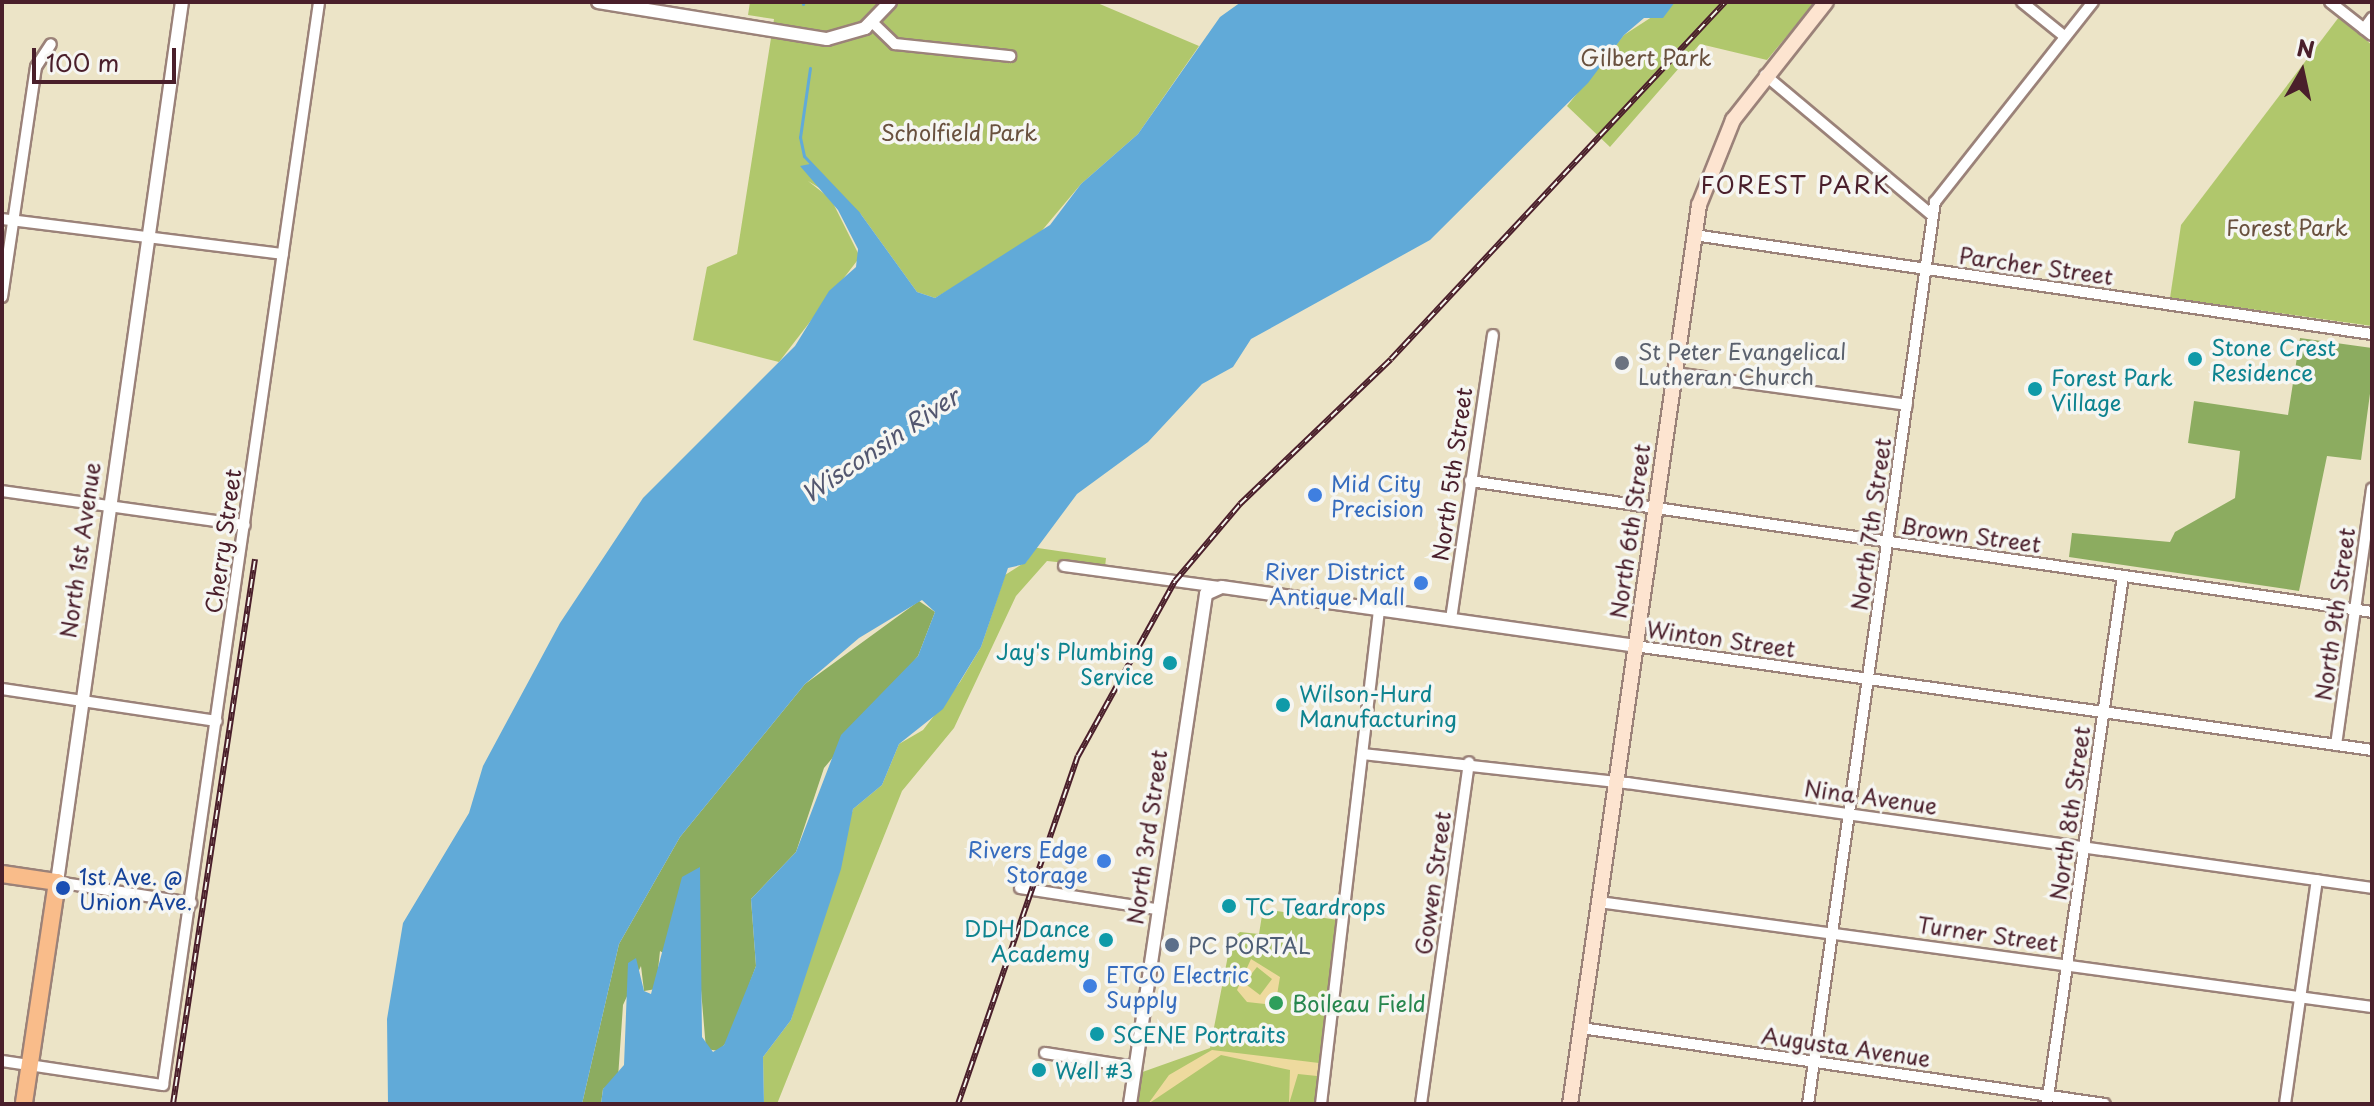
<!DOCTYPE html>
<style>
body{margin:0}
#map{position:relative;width:2374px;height:1106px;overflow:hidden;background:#ece4c7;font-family:"Playpen Sans",sans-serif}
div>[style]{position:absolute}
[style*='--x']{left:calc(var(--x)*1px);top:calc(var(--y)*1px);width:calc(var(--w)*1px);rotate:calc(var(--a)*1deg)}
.green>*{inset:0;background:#b0c76c}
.forest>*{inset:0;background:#8cac60}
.sand>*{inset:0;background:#eeda9e}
.water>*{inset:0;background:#61aad8}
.stream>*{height:3px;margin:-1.5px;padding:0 1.5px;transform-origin:1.5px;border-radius:1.5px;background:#61aad8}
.roads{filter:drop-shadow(2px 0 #9b8279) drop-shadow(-2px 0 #9b8279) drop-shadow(0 2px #9b8279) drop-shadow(0 -2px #9b8279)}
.minor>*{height:10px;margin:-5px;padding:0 5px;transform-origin:5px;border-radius:5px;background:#fff}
.tertiary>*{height:12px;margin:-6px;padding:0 6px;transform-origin:6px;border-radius:6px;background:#fff}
.secondary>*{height:14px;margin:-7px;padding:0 7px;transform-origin:7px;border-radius:7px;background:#fde4d0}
.primary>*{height:16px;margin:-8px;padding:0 8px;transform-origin:8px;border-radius:8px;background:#f9bc8a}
.rail>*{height:6px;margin-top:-3px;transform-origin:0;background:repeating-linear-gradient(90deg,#f6f6f2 0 9px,#4a1f2b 0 18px);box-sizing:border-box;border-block:2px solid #4a1f2b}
.dots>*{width:22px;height:22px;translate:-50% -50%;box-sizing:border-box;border:4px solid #f6f6f2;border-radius:50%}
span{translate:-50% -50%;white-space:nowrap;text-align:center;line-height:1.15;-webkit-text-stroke:7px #f6f6f2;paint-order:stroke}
.park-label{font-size:22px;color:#69513e}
.street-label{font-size:22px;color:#4a1f2b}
.culture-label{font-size:22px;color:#0d838f}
.left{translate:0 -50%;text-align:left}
.right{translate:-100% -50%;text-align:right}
.worship-label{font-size:22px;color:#5b616d}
.shop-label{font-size:22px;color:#366cbe}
.transit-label{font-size:22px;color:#164399}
.service-label{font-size:22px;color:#4e5e75}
.leisure-label{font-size:22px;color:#27864d}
.neighbourhood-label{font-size:24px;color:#4a1f2b;letter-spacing:2px}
.water-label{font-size:24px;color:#535770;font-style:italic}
.frame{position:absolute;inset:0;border:4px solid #4a1f2b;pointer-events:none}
.north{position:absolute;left:2262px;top:32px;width:80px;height:80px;-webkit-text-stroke:6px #f6f6f2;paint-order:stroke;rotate:9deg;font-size:22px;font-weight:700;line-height:32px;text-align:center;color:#4a1f2b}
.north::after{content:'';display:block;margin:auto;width:28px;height:36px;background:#4a1f2b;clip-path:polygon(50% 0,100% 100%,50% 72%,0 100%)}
.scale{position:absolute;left:32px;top:48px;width:144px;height:36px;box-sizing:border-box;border:4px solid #4a1f2b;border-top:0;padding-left:10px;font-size:24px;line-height:28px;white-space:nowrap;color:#4a1f2b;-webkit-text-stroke:6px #f6f6f2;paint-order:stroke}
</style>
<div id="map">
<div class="green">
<i style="clip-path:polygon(750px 2px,1095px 2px,1199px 46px,1138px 134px,1081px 184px,1034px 240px,935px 298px,917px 292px,860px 213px,808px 181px,831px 199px,860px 257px,779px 362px,693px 340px,707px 267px,737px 254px,774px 19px,748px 15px)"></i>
<i style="clip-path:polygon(1675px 2px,1815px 2px,1767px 60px,1700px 44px,1610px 147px,1567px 106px,1624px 35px)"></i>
<i style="clip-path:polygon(2339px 17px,2372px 45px,2372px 326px,2170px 298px,2181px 225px)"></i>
<i style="clip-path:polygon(1031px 547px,1106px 558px,1105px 567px,1047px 561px,1016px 596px,954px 728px,902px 791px,777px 1104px,764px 1104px,763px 1057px,791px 1020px,853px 809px,882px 785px,899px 744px,923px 730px,960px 682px,981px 647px,1005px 575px,1027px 561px)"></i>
<i style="clip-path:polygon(1263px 909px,1345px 921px,1320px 1104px,1130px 1104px,1134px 1075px,1210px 1048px,1231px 940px,1240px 932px,1259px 934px)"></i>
</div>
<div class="forest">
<i style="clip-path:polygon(2300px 338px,2372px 348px,2372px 379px,2361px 460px,2327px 456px,2299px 591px,2069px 557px,2072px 533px,2170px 542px,2175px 532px,2235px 498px,2240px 451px,2188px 443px,2194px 401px,2288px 415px)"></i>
<i style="clip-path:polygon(919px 601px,935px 612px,918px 656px,824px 768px,796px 852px,751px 899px,756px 966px,729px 1039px,719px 1051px,706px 1049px,700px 978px,660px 951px,656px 989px,644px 991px,641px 966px,623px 1005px,618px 1078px,603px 1089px,601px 1104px,582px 1104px,619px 944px,680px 837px,805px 684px)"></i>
</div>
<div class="sand">
<i style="clip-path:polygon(evenodd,1251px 959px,1280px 977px,1277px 995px,1265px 1004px,1247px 1002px,1237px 990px,1251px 959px,1257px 967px,1272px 979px,1260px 995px,1244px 983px,1257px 967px)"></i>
<i style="clip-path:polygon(1212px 1050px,1319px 1063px,1317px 1076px,1298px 1074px,1289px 1104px,1290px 1070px,1221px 1055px,1148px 1104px,1169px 1075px)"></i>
</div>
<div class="water">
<i style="clip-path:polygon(1241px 2px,1675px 2px,1663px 18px,1644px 18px,1624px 35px,1588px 83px,1430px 240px,1251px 339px,1233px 367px,1202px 384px,1148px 442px,1077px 494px,1025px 564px,1008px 568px,981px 647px,943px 709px,899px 744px,882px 785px,853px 809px,841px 869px,791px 1020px,763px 1057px,764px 1104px,601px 1104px,603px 1089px,624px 1065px,628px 963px,636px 958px,644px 991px,651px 994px,682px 877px,700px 867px,702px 1037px,713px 1052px,724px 1045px,756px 966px,751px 899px,796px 852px,841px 735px,918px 656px,935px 612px,922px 600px,859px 638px,805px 684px,680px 837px,619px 944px,582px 1104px,388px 1104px,387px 1019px,403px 923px,469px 813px,483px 766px,560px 623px,643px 498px,795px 346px,829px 291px,856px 267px,858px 249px,838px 210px,800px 166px,810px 164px,860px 213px,917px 292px,935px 298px,1050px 225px,1081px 184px,1138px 134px,1220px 17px)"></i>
</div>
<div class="stream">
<i style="--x:803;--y:2;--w:2;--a:90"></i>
<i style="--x:810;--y:68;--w:70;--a:98.2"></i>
<i style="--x:800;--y:137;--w:19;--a:78"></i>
<i style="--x:804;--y:156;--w:79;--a:46.5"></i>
</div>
<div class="roads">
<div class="minor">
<i style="--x:2022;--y:2;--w:54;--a:39"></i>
<i style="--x:2330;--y:2;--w:53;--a:38.2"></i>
<i style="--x:872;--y:22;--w:32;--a:44"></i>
<i style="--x:895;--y:44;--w:116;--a:6"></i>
<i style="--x:2364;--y:29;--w:14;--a:-54"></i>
<i style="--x:1765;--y:75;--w:218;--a:40"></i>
<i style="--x:2;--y:219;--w:283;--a:7.1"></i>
<i style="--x:1694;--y:235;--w:685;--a:8.31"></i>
<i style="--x:2;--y:297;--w:232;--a:-81.6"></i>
<i style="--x:36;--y:67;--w:27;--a:-57"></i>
<i style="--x:1674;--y:373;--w:235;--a:7.8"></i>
<i style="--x:1470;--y:481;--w:911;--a:8.26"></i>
<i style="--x:2;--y:491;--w:245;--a:8"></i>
<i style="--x:1064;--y:566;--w:157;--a:7.7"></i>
<i style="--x:1451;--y:619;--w:287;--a:-81.6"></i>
<i style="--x:1635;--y:646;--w:744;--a:8.03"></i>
<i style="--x:2;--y:689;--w:217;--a:8.5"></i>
<i style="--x:2336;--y:745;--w:259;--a:-82"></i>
<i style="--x:1363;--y:754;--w:266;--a:6.3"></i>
<i style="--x:1627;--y:783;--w:752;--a:8.02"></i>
<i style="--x:57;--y:882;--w:136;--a:8.9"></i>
<i style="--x:1020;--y:888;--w:138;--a:8.8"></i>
<i style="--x:1599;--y:902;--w:780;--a:7.74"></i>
<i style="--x:1581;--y:1028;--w:529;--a:8.25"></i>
<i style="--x:1045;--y:1053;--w:91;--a:8.8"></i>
<i style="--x:2;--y:1061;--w:163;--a:8.5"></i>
<i style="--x:163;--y:1085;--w:1094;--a:-81.8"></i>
<i style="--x:1321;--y:1104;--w:498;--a:-83.3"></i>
<i style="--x:1421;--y:1104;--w:345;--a:-82"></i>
<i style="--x:1808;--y:1104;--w:911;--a:-81.99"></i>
<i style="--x:1935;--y:202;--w:255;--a:-51.7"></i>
<i style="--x:2047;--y:1104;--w:533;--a:-81.81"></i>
<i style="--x:2285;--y:1104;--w:226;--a:-81.9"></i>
</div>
<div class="tertiary">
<i style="--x:598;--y:2;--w:232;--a:9.2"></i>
<i style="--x:827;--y:39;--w:40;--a:-16"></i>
<i style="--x:865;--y:28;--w:36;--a:-46"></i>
<i style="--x:57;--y:882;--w:889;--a:-81.92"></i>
<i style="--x:1130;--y:1104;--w:516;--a:-81.52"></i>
<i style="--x:1206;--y:594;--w:17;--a:-24"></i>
<i style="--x:1222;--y:587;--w:417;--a:8.1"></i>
</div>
<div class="secondary">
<i style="--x:1570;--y:1104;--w:908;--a:-81.83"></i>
<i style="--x:1699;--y:205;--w:92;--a:-68.2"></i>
<i style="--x:1733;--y:120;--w:150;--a:-51.8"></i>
</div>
<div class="primary">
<i style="--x:2;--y:874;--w:56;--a:8.3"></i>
<i style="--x:57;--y:882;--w:224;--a:98.5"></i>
</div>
</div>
<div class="rail">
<i style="--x:173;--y:1104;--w:551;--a:-81.44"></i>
<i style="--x:958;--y:1104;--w:368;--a:-71"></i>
<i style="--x:1078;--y:756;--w:200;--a:-61"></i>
<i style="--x:1175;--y:581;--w:101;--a:-49.8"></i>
<i style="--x:1240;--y:504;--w:209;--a:-43.8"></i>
<i style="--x:1391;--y:359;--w:489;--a:-46.9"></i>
</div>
<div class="dots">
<i style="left:2195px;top:359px;background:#0f9aa8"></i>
<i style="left:1622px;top:363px;background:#6b7280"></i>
<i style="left:2035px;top:389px;background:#0f9aa8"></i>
<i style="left:1315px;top:495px;background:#3f7fe0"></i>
<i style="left:1421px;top:583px;background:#3f7fe0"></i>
<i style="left:1170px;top:663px;background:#0f9aa8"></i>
<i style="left:1283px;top:705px;background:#0f9aa8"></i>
<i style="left:1104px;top:861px;background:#3f7fe0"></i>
<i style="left:63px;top:888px;background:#1a4fb4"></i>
<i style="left:1229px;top:906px;background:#0f9aa8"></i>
<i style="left:1106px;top:940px;background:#0f9aa8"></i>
<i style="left:1172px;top:945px;background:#5c6f8a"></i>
<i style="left:1090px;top:986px;background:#3f7fe0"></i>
<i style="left:1276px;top:1003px;background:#2e9e5b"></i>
<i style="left:1097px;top:1034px;background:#0f9aa8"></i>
<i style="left:1039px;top:1070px;background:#0f9aa8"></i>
</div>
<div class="park-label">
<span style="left:1646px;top:57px">Gilbert Park</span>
<span style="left:959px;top:132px">Scholfield Park</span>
<span style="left:2287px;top:227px">Forest Park</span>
</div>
<div class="street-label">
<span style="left:2036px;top:265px;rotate:8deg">Parcher Street</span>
<span style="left:1451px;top:474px;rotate:-82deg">North 5th Street</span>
<span style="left:1870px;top:524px;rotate:-82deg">North 7th Street</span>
<span style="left:1629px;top:531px;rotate:-82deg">North 6th Street</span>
<span style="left:1971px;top:534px;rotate:8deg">Brown Street</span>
<span style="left:222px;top:541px;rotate:-82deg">Cherry Street</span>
<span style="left:79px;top:550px;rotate:-82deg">North 1st Avenue</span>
<span style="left:2334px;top:614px;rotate:-82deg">North 9th Street</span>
<span style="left:1721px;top:638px;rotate:8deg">Winton Street</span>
<span style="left:1871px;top:796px;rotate:8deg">Nina Avenue</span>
<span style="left:2069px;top:813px;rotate:-82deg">North 8th Street</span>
<span style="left:1146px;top:837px;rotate:-82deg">North 3rd Street</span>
<span style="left:1432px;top:883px;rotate:-82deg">Gowen Street</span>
<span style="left:1988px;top:933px;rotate:8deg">Turner Street</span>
<span style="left:1846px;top:1046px;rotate:8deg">Augusta Avenue</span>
</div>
<div class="culture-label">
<span class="left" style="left:2211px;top:359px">Stone Crest<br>Residence</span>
<span class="left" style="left:2051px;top:389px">Forest Park<br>Village</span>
<span class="right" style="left:1154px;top:663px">Jay's Plumbing<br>Service</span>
<span class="left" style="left:1299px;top:705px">Wilson-Hurd<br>Manufacturing</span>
<span class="left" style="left:1245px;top:906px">TC Teardrops</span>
<span class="right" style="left:1090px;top:940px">DDH Dance<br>Academy</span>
<span class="left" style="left:1113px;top:1034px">SCENE Portraits</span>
<span class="left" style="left:1055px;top:1070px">Well #3</span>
</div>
<div class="worship-label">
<span class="left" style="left:1638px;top:363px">St Peter Evangelical<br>Lutheran Church</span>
</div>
<div class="shop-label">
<span class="left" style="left:1331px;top:495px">Mid City<br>Precision</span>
<span class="right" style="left:1405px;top:583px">River District<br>Antique Mall</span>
<span class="right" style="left:1088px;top:861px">Rivers Edge<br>Storage</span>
<span class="left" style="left:1106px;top:986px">ETCO Electric<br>Supply</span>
</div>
<div class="transit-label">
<span class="left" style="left:79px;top:888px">1st Ave. @<br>Union Ave.</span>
</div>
<div class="service-label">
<span class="left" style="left:1188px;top:945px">PC PORTAL</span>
</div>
<div class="leisure-label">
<span class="left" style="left:1292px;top:1003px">Boileau Field</span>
</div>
<div class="neighbourhood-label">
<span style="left:1796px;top:185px">FOREST PARK</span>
</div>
<div class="water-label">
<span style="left:880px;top:445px;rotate:-34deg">Wisconsin River</span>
</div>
<div class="frame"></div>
<div class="north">N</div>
<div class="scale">100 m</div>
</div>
